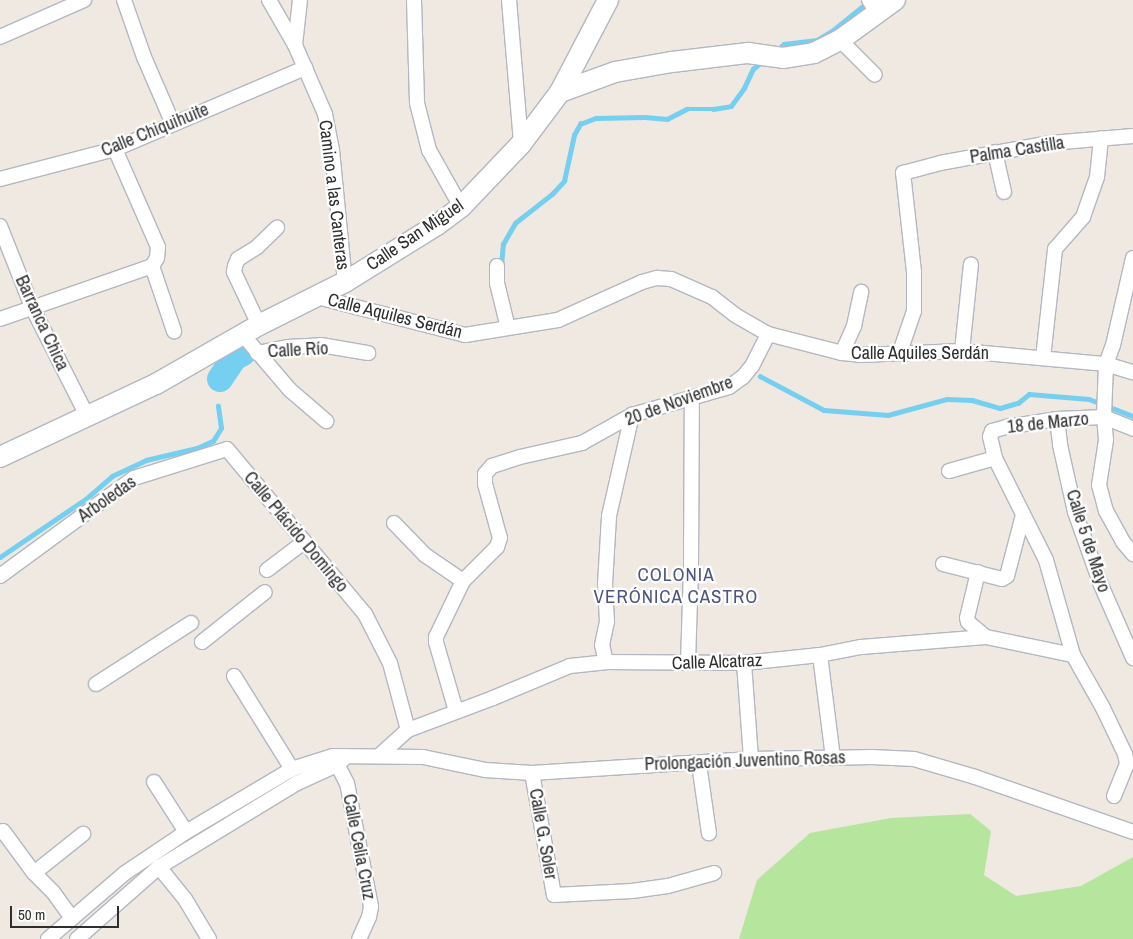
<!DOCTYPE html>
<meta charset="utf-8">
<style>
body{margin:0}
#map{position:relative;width:1133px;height:939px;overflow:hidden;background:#efe9e1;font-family:"Archivo Narrow",sans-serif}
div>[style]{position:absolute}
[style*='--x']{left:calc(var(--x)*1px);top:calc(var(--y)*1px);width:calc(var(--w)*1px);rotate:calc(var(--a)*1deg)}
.green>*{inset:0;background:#b6e59e}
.stream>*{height:4.5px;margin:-2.25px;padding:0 2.25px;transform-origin:2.25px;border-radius:2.25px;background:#75cff0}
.river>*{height:26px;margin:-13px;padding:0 13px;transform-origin:13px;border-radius:13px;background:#75cff0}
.roads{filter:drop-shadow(1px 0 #b4b7c1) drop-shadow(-1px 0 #b4b7c1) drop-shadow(0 1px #b4b7c1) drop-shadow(0 -1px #b4b7c1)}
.street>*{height:14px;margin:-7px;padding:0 7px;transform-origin:7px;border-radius:7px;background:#fff}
.secondary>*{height:20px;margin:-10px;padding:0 10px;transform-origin:10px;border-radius:10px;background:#fff}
span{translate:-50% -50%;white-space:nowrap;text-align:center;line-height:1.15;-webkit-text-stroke:4.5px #fff;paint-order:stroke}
.street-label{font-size:18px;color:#2e2e2e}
.neighbourhood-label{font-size:19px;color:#4d5680;letter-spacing:1px}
.scale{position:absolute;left:10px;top:906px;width:109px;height:22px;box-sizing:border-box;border:2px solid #2e2e2e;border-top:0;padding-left:6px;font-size:15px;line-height:18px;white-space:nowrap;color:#2e2e2e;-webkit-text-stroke:4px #fff;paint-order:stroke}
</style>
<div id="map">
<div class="green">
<i style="clip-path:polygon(970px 814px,991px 831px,984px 875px,1016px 896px,1081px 886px,1133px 857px,1133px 939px,739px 939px,757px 880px,810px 833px,891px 818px)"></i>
</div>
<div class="stream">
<i style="--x:777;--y:50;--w:9;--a:-41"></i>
<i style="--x:784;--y:44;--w:33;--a:-7"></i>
<i style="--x:817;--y:40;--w:17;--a:-31"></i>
<i style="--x:832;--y:31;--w:48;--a:-39"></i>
<i style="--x:501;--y:266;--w:22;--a:-85"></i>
<i style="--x:503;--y:244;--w:24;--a:-60"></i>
<i style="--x:515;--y:223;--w:47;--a:-38.1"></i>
<i style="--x:552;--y:194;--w:18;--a:-47"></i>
<i style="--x:564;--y:181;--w:47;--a:-77.7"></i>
<i style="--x:574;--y:135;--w:13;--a:-61"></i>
<i style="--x:580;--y:124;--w:17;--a:-21"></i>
<i style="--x:596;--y:118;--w:49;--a:-1.2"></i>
<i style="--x:645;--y:117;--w:22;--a:5"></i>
<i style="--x:667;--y:119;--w:22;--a:-27"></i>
<i style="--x:687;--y:109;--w:26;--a:0"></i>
<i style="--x:713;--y:109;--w:18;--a:-9"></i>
<i style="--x:731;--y:106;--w:22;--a:-54"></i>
<i style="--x:744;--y:88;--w:21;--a:-65"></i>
<i style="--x:753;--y:69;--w:13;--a:-39"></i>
<i style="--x:760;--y:376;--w:72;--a:28"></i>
<i style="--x:824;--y:410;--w:64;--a:4.5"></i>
<i style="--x:888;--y:415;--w:61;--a:-15.2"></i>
<i style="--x:947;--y:399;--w:25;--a:2"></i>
<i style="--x:972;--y:400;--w:29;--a:16"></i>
<i style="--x:1000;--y:408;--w:19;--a:-16"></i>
<i style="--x:1018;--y:403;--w:14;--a:-39"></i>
<i style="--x:1029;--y:394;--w:60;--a:4.8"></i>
<i style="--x:1089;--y:399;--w:47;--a:21.1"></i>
<i style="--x:0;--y:557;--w:105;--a:-34.1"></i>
<i style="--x:87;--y:498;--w:33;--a:-41"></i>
<i style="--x:112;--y:476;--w:38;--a:-25"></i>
<i style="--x:146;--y:460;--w:52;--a:-13.2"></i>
<i style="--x:197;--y:448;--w:17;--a:-24"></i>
<i style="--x:213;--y:441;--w:15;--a:-58"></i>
<i style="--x:221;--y:428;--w:22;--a:-98"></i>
</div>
<div class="river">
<i style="--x:220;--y:379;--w:25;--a:-56"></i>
<i style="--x:234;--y:358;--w:10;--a:-29"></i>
</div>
<div class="roads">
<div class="street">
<i style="--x:124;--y:0;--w:60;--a:70.7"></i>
<i style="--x:144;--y:57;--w:73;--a:66.6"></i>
<i style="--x:269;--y:0;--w:52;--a:60"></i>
<i style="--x:295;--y:45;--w:75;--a:66.5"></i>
<i style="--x:325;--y:114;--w:37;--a:79"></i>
<i style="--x:332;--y:150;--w:133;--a:84.4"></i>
<i style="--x:414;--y:0;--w:103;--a:88.3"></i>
<i style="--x:417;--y:103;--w:49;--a:75.7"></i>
<i style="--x:429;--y:150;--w:65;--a:60.7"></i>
<i style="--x:509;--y:0;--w:144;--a:85.2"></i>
<i style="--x:869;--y:0;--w:17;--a:57"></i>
<i style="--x:0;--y:37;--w:92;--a:-23.8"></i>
<i style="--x:840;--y:40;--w:49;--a:45"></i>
<i style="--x:295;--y:45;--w:45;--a:-83.7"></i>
<i style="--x:115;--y:149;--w:107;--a:66.3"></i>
<i style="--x:158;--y:247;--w:11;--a:95"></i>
<i style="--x:157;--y:258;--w:9;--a:122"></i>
<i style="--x:152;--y:266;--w:69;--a:71.3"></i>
<i style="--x:995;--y:152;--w:41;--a:77.3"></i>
<i style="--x:0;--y:179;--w:119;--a:-14.6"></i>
<i style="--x:115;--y:149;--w:207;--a:-23.1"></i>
<i style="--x:0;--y:226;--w:87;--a:68.4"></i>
<i style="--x:32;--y:307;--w:124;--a:63.2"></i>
<i style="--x:1133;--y:258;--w:89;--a:102.9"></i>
<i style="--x:1113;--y:345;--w:20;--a:110"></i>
<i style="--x:1106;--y:364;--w:53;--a:92.2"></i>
<i style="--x:1104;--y:417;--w:23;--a:85"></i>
<i style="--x:1106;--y:440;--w:46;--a:98.8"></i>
<i style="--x:1099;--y:485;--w:27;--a:75"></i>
<i style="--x:1106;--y:511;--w:35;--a:61"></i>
<i style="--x:1123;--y:542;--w:16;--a:50"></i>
<i style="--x:497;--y:266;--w:17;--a:90"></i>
<i style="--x:497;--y:283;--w:46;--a:76.3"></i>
<i style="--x:317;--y:297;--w:153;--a:14.4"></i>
<i style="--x:465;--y:335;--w:94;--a:-9.2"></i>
<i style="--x:558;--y:320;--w:92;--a:-24.3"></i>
<i style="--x:642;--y:282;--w:16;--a:-15"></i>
<i style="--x:657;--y:278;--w:14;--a:4"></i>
<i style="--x:671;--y:279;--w:45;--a:23.7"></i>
<i style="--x:712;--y:297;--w:29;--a:38"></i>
<i style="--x:735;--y:315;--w:38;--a:30"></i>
<i style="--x:768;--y:334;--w:76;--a:14.4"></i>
<i style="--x:842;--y:353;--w:18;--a:6"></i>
<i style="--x:860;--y:355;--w:102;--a:-2.2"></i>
<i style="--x:962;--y:351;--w:145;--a:5.2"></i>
<i style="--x:1106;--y:364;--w:28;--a:17"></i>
<i style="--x:0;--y:319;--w:161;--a:-19.2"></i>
<i style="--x:259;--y:325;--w:59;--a:-115.3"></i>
<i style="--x:234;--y:272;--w:6;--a:-81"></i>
<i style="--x:235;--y:266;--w:8;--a:-67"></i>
<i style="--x:238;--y:259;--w:22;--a:-32"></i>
<i style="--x:257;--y:247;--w:28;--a:-44"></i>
<i style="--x:243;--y:335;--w:72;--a:49.5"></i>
<i style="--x:290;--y:390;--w:48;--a:40.7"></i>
<i style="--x:962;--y:351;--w:87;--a:-84.1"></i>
<i style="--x:900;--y:352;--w:43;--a:-71.1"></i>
<i style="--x:914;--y:311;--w:39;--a:-90"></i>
<i style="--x:914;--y:272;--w:100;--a:-96.3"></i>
<i style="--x:903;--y:173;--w:38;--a:-15"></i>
<i style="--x:940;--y:163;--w:112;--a:-10.3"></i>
<i style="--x:1050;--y:143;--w:83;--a:-4.8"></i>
<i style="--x:257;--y:353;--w:32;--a:-11"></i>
<i style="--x:288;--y:347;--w:33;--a:-3"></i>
<i style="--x:321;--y:345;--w:48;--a:9.7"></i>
<i style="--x:842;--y:353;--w:30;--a:-66"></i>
<i style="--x:854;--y:326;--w:35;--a:-78"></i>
<i style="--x:1043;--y:358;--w:110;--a:-83.7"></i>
<i style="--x:1055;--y:249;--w:43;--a:-48.8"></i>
<i style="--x:1083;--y:217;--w:42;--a:-70.7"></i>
<i style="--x:1097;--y:177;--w:39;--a:-84"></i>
<i style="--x:1057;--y:419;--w:26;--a:83"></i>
<i style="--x:1060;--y:445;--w:69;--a:77.4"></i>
<i style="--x:1075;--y:512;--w:77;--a:70.4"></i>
<i style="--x:1101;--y:585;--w:80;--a:66.3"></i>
<i style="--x:949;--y:471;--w:48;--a:-15.8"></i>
<i style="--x:394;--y:523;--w:45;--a:45.9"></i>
<i style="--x:425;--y:555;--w:46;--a:34.4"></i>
<i style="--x:943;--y:564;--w:61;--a:14.3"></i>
<i style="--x:1002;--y:579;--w:6;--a:-31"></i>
<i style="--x:1007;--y:576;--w:63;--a:-75.3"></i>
<i style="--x:267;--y:570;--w:46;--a:-37.1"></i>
<i style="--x:978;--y:572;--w:47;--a:103.4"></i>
<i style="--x:967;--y:618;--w:4;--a:76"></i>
<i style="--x:968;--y:622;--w:23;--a:40"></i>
<i style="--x:0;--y:576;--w:166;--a:-36.2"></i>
<i style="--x:134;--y:478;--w:97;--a:-17.3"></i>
<i style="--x:227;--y:449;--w:215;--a:50.1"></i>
<i style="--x:365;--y:614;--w:55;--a:63"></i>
<i style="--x:390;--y:663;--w:69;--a:75"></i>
<i style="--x:202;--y:642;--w:80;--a:-38.4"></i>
<i style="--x:820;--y:655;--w:104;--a:82.8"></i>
<i style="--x:606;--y:662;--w:17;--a:-103"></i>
<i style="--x:602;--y:645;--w:24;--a:-78"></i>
<i style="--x:607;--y:622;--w:38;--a:-93"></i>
<i style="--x:605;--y:584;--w:68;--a:-86.6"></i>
<i style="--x:609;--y:516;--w:104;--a:-77.2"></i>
<i style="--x:688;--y:663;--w:97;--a:-88.2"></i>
<i style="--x:691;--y:566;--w:168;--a:-89.7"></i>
<i style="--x:744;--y:663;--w:96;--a:85.8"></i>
<i style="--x:234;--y:676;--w:110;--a:58.1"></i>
<i style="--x:96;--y:684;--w:113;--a:-32.7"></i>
<i style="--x:456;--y:711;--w:72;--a:-106.2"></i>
<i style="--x:436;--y:642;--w:5;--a:-90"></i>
<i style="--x:436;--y:637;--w:62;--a:-64.3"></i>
<i style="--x:463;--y:581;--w:48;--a:-45"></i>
<i style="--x:497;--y:547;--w:9;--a:-72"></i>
<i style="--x:500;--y:538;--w:56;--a:-105.5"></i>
<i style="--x:485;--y:484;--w:10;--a:-90"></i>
<i style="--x:485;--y:474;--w:11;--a:-49"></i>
<i style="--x:492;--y:466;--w:29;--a:-18"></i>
<i style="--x:520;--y:457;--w:64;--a:-12.7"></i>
<i style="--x:582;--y:443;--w:57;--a:-29.2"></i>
<i style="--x:632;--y:415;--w:101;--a:-16.1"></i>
<i style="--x:729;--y:387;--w:17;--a:-36"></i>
<i style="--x:743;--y:377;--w:14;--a:-51"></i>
<i style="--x:752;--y:366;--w:36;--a:-63"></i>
<i style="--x:380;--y:755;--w:38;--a:-42"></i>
<i style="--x:408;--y:730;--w:91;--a:-20.6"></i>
<i style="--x:493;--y:698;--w:83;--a:-22.6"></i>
<i style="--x:570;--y:666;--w:36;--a:-6"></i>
<i style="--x:606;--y:662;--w:138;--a:0.4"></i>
<i style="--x:744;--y:663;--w:76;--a:-6"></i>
<i style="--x:820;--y:655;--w:42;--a:-11"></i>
<i style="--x:861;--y:647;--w:125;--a:-4.6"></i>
<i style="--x:986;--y:637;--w:89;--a:11.7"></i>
<i style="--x:334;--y:758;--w:28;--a:63"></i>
<i style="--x:347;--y:783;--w:126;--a:79"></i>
<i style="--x:371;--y:907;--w:10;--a:101"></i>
<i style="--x:369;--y:917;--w:24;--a:114"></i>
<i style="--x:699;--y:764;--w:70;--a:81.8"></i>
<i style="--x:532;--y:773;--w:124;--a:79.8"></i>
<i style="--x:554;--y:895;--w:78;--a:-2.9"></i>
<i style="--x:632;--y:891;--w:36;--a:-8"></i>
<i style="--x:668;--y:886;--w:48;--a:-15.8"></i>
<i style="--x:154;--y:782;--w:59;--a:57.4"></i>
<i style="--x:1114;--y:796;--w:35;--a:-68"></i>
<i style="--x:1127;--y:764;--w:10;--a:-101"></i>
<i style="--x:1125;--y:754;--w:51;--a:-115.6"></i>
<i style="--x:1103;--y:708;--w:61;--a:-119.5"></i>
<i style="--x:1073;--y:655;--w:99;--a:-105.9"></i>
<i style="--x:1046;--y:560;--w:114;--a:-116.6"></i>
<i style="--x:995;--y:458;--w:22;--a:-103"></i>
<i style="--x:990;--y:437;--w:6;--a:-72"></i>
<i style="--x:992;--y:431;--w:15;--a:-16"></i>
<i style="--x:1006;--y:427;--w:52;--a:-8.9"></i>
<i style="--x:1057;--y:419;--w:47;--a:-2.4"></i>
<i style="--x:1104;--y:417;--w:31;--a:22"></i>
<i style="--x:3;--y:831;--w:52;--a:53.6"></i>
<i style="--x:34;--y:873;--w:27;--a:45"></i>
<i style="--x:53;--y:892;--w:31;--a:54"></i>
<i style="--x:159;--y:867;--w:41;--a:50.9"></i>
<i style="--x:185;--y:899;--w:47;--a:59"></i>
<i style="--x:34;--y:873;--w:63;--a:-38.5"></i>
<i style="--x:48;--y:939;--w:101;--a:-40.6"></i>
<i style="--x:125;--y:873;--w:73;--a:-33.9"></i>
<i style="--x:186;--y:832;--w:123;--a:-30.7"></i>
<i style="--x:292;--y:769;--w:43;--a:-17.6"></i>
<i style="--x:333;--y:756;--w:90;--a:0.6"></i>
<i style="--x:423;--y:757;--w:63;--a:11.8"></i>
<i style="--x:485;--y:770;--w:47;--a:3.7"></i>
<i style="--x:532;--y:773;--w:219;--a:-3.7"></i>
<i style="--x:751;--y:759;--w:121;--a:-0.9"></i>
<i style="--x:872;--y:757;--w:42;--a:2.7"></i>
<i style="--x:914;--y:759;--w:64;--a:16.4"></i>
<i style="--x:975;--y:777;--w:167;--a:19.2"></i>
<i style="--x:77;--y:939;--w:109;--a:-41.3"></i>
<i style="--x:159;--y:867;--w:162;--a:-31.3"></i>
<i style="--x:297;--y:783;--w:44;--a:-24.2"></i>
<i style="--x:337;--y:765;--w:13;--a:-42"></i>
</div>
<div class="secondary">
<i style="--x:560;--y:92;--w:59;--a:-20"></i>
<i style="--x:615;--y:72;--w:58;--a:-10"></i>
<i style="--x:672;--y:62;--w:77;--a:-6.8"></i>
<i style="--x:748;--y:53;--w:35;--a:8"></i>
<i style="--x:783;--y:58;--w:31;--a:-9"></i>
<i style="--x:814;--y:53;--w:29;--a:-27"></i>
<i style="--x:840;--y:40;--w:68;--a:-36"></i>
<i style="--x:0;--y:457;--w:172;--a:-25.1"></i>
<i style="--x:156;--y:384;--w:119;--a:-29.8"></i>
<i style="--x:259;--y:325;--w:96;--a:-26.6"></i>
<i style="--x:345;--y:282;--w:108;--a:-31.8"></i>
<i style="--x:437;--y:225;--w:30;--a:-37"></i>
<i style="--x:461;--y:207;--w:87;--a:-46.4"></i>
<i style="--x:521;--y:144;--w:65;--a:-53.1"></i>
<i style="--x:560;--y:92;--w:104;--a:-62.4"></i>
</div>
</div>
<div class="street-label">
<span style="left:155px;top:130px;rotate:-22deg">Calle Chiquihuite</span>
<span style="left:1017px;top:150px;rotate:-9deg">Palma Castilla</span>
<span style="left:334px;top:195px;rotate:83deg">Camino a las Canteras</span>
<span style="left:415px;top:235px;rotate:-34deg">Calle San Miguel</span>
<span style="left:395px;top:316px;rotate:14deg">Calle Aquiles Serdán</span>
<span style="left:42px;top:323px;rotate:65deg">Barranca Chica</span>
<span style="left:298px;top:350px;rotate:-3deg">Calle Río</span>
<span style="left:920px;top:353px">Calle Aquiles Serdán</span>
<span style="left:679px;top:401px;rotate:-20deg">20 de Noviembre</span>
<span style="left:1048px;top:423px;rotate:-6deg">18 de Marzo</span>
<span style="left:107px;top:499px;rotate:-35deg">Arboledas</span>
<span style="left:296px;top:532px;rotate:50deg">Calle Plácido Domingo</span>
<span style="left:1088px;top:541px;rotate:72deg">Calle 5 de Mayo</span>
<span style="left:717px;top:662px;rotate:-2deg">Calle Alcatraz</span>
<span style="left:745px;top:761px;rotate:-2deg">Prolongación Juventino Rosas</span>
<span style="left:543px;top:834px;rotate:80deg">Calle G. Soler</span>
<span style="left:359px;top:847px;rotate:79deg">Calle Celia Cruz</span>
</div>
<div class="neighbourhood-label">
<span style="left:676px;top:586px">COLONIA<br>VERÓNICA CASTRO</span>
</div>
<div class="scale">50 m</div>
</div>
